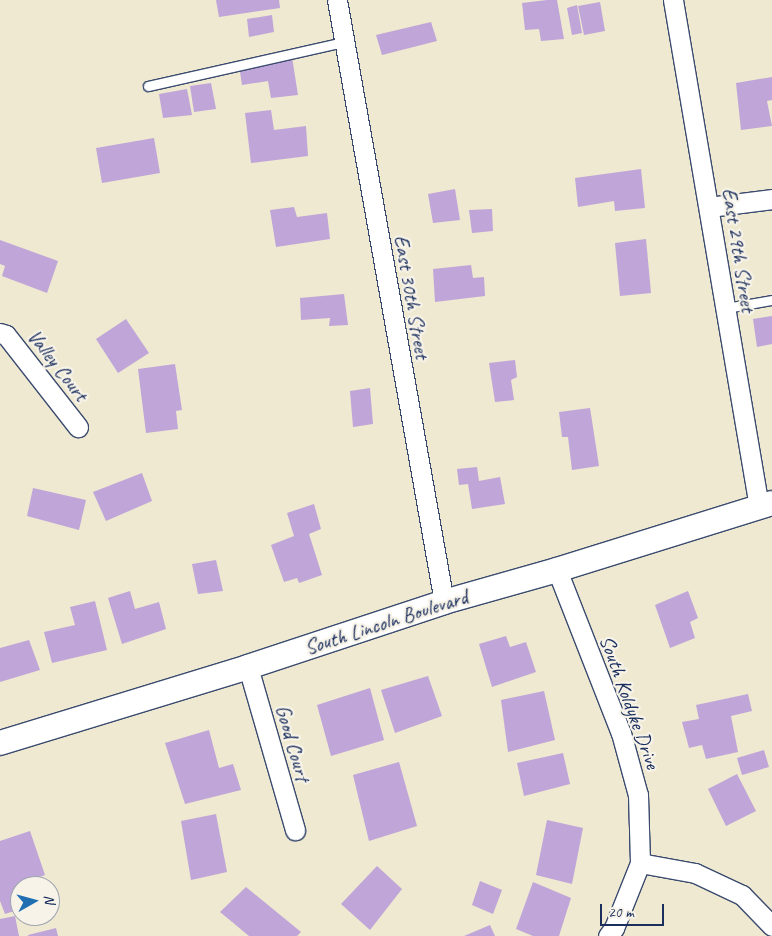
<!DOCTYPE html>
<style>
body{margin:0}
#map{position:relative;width:772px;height:936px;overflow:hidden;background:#eee9d0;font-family:Caveat,sans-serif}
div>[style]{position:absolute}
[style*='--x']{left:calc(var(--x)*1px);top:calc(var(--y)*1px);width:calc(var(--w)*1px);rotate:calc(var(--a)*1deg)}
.building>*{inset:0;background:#c0a5d9}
.roads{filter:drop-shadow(1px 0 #3b4b6f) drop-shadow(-1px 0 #3b4b6f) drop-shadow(0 1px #3b4b6f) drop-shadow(0 -1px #3b4b6f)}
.service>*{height:9px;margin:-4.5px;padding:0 4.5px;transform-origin:4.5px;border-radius:4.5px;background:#fff}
.minor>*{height:19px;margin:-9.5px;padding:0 9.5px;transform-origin:9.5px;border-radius:9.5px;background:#fff}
.tertiary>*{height:24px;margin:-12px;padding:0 12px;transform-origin:12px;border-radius:12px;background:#fff}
span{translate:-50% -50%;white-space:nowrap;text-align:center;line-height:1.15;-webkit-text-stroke:4.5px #f7f3e8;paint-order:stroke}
.street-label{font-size:21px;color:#1b2f5e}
.north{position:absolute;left:10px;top:876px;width:50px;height:50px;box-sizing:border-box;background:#f7f3e8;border:1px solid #9fa5b1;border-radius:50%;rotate:83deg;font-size:14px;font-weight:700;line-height:20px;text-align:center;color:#1b2f5e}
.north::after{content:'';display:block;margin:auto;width:18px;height:22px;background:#1f6fb2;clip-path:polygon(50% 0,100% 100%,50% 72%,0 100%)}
.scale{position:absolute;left:600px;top:904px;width:64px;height:22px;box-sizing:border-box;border:2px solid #1b2f5e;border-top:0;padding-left:6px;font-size:15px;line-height:18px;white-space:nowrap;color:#1b2f5e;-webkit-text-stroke:4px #f7f3e8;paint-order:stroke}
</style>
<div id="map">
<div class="building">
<i style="clip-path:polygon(216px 0,279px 0,280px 8px,219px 17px)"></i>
<i style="clip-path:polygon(547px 0,557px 0,564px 39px,541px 41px,539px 29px,525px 30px,522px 3px)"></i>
<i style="clip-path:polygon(600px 2px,605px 31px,584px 35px,578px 6px)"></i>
<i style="clip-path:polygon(577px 5px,582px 33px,572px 35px,567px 8px)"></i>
<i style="clip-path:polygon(272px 15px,274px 32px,249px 37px,247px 19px)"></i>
<i style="clip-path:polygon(431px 22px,437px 41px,382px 55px,376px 35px)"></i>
<i style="clip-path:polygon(292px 57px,298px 95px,271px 98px,268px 81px,242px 85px,239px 65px)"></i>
<i style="clip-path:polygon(772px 77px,772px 100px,767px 101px,772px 126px,741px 130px,736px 83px)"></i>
<i style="clip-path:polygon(211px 83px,216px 109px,194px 112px,190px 86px)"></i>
<i style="clip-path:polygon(187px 89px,192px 115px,163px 118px,159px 94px)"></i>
<i style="clip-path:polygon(271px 110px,274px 130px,306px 126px,308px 156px,251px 163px,245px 113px)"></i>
<i style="clip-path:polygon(154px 138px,160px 173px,102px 183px,96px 148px)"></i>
<i style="clip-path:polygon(641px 169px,645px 208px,615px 211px,614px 201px,578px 207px,575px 178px)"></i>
<i style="clip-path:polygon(455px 189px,460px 220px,433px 223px,428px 194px)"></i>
<i style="clip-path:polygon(294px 207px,297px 217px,327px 213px,330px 239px,276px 247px,270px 210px)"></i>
<i style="clip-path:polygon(492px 209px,493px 231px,472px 233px,469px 210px)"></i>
<i style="clip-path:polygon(646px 239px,651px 293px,620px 296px,615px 243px)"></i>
<i style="clip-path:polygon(0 240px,58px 261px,47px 293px,2px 276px,5px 266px,0 264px)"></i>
<i style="clip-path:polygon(471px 265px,473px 278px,484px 277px,485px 296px,435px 302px,433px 269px)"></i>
<i style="clip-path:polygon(344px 294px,348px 325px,329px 326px,330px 318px,301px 320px,300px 298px)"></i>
<i style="clip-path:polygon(772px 316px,772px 344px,757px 347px,753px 319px)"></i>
<i style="clip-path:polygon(126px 319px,149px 353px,118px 373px,96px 339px)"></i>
<i style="clip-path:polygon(515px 360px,517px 377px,511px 380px,514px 400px,495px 402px,489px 363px)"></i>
<i style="clip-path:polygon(175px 364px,182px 410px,176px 411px,178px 429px,146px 433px,138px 369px)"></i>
<i style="clip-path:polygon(370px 388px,373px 424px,353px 427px,350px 391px)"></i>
<i style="clip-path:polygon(590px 408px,599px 466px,572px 470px,568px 437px,562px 437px,559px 412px)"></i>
<i style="clip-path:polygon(477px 467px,479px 481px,500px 477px,505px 504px,472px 509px,468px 484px,459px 485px,457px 469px)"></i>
<i style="clip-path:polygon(142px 473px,152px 501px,106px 521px,93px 492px)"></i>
<i style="clip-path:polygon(33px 488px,86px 500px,79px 530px,27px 516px)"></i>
<i style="clip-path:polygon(314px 504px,321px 529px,309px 534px,322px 575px,299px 583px,297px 578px,284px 582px,271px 545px,294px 536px,287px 513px)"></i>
<i style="clip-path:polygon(216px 560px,223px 591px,198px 594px,192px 564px)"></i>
<i style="clip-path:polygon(130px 591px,135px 609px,159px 602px,166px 629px,122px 644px,108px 598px)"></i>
<i style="clip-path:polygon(688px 591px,698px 618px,690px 622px,695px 638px,670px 648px,655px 605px)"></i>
<i style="clip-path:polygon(95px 601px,107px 650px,52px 663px,44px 632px,75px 625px,70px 607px)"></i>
<i style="clip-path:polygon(506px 636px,510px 647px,526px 642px,536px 672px,492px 687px,479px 644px)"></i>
<i style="clip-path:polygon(29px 640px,40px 670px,0 682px,0 648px)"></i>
<i style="clip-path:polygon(428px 676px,442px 716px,395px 733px,381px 690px)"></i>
<i style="clip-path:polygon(370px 688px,384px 740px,331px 756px,317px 705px)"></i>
<i style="clip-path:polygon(544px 691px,555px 740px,508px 752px,501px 700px)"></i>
<i style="clip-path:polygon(748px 694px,752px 711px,731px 716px,738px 752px,706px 759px,702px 745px,689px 748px,682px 722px,699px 719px,696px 705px)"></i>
<i style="clip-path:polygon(209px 730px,219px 768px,233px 764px,241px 790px,185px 804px,165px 743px)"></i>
<i style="clip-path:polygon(764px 750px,769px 767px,742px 775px,737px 758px)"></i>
<i style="clip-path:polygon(563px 753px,570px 784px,524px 796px,517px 763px)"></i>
<i style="clip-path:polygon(399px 762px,417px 826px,369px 841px,353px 775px)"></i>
<i style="clip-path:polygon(737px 774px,756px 811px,726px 826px,708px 789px)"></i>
<i style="clip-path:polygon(216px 814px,227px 872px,191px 880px,181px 821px)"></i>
<i style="clip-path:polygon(547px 820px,583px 828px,572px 884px,536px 875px)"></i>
<i style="clip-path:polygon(30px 831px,45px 875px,24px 882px,25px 886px,20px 886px,20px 909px,5px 914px,0 901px,0 841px)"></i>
<i style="clip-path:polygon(377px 866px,402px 889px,370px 930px,341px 904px)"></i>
<i style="clip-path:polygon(480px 881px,502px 890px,493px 914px,472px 905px)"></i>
<i style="clip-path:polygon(533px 882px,571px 898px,559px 936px,533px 936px,516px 929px)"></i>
<i style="clip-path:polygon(246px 887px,301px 932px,297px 936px,249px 936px,220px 912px)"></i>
<i style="clip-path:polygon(15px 916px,19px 936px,0 936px,0 919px)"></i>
<i style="clip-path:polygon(490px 925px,495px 936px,464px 936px)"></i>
<i style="clip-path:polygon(56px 928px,58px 936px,28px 936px,28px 935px)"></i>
</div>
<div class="roads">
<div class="service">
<i style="--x:148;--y:86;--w:201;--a:-12.7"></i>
<i style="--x:726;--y:308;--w:47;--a:-9.9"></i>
</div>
<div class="minor">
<i style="--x:337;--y:0;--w:611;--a:79.92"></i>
<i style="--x:673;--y:0;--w:514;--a:80.37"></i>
<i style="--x:709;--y:207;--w:64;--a:-7.2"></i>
<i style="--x:0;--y:333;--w:6;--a:18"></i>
<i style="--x:6;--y:335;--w:117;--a:52"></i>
<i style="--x:557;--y:570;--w:175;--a:68.6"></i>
<i style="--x:621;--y:733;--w:64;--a:74.7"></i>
<i style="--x:638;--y:795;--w:68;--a:88.3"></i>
<i style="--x:640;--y:863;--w:70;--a:111.8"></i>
<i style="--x:614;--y:928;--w:10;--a:127"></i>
<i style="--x:248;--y:667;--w:170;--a:73.9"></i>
<i style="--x:640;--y:863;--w:56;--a:10.3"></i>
<i style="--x:695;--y:873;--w:52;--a:25.1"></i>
<i style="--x:742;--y:895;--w:43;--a:45.9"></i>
</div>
<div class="tertiary">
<i style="--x:0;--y:743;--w:259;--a:-17"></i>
<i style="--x:248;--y:667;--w:206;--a:-18.3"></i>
<i style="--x:444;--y:602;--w:117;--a:-15.8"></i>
<i style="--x:557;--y:570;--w:225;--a:-17.3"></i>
</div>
</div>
<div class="street-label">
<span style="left:739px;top:250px;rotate:81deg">East 29th Street</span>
<span style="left:412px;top:297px;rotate:80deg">East 30th Street</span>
<span style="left:58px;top:365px;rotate:52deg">Valley Court</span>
<span style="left:386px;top:622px;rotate:-18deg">South Lincoln Boulevard</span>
<span style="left:630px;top:702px;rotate:70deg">South Koldyke Drive</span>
<span style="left:293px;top:743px;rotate:74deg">Good Court</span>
</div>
<div class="north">N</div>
<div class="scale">20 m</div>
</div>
